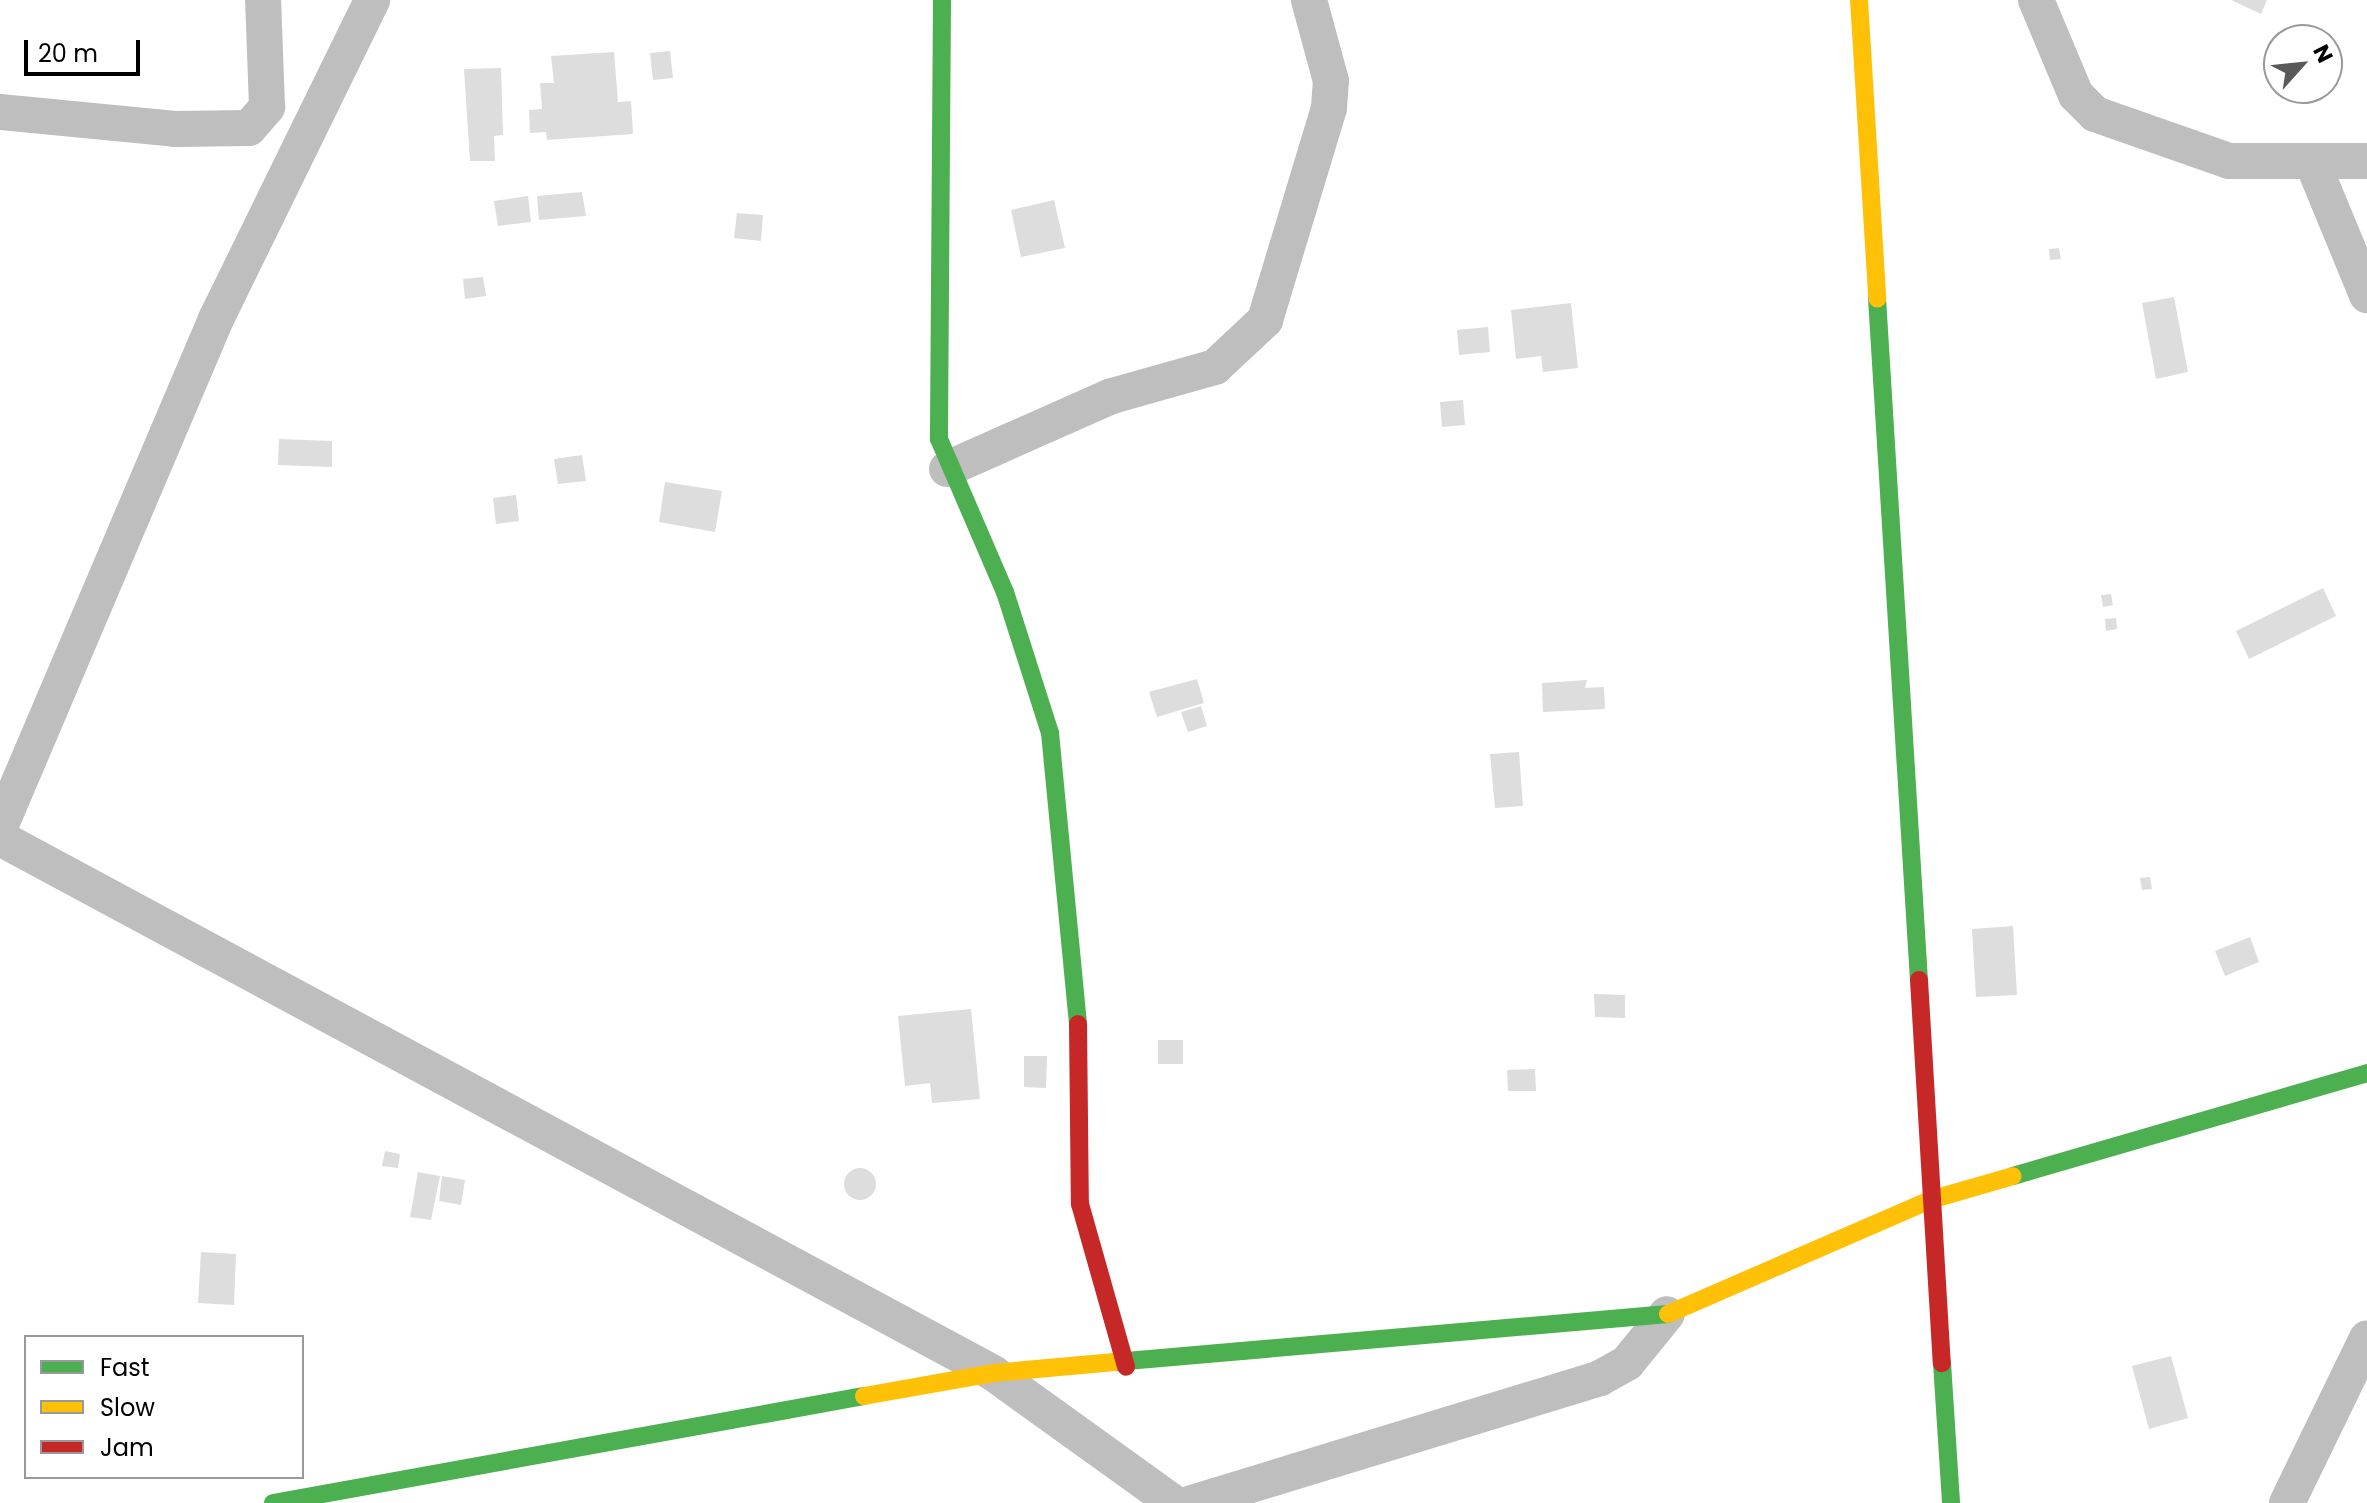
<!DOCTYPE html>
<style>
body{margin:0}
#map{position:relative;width:2367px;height:1503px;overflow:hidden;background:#fff;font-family:Poppins,sans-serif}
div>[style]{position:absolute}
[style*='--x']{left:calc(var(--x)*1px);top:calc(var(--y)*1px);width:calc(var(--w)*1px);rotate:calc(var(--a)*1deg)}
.building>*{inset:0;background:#ddd}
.round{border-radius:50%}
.street>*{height:36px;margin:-18px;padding:0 18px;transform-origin:18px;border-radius:18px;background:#bebebe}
.fast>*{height:18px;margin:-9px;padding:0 9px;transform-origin:9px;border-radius:9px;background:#4caf50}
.slow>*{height:18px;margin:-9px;padding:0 9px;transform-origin:9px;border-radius:9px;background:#ffc107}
.jam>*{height:18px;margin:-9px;padding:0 9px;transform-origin:9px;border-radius:9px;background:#c62828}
span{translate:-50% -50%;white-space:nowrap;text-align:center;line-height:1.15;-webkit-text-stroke:6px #fff;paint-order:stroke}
.legend{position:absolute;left:24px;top:1335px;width:280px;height:144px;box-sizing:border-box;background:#fff;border:2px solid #999;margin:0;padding:10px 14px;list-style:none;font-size:24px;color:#000}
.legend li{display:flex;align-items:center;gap:16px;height:40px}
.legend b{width:40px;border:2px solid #999}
.north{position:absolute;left:2263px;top:24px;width:80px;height:80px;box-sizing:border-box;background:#fff;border:2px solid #999;border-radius:50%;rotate:63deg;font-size:22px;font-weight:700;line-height:32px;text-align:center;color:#000}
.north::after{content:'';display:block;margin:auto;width:28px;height:36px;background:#595959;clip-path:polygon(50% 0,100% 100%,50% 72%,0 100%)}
.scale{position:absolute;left:24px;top:40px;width:116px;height:36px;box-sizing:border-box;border:4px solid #000;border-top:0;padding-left:10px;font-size:24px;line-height:28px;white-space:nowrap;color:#000;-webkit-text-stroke:6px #fff;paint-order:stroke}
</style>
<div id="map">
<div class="building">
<i style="clip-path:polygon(2231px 0,2267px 0,2261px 14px)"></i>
<i style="clip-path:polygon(670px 51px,673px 78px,653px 80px,650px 53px)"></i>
<i style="clip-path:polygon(614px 52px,618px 102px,631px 101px,633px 134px,547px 140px,546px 132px,530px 133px,529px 110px,542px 109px,540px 83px,554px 83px,551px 56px)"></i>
<i style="clip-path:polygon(501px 68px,503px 135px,494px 136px,495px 161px,470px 161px,464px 69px)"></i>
<i style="clip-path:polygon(582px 192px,586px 216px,539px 220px,537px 196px)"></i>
<i style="clip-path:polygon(528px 196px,531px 222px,498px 226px,494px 201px)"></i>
<i style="clip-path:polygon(1054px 200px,1065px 248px,1021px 257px,1011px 210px)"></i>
<i style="clip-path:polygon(737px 213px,763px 215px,761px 241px,734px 238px)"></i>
<i style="clip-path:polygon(2059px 248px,2061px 259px,2050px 260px,2049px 249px)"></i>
<i style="clip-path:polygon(483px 277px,486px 296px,465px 299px,463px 279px)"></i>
<i style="clip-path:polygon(2174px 297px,2188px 372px,2156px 379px,2142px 303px)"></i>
<i style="clip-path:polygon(1571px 303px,1578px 368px,1543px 372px,1541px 356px,1516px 359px,1511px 310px)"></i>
<i style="clip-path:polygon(1488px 327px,1490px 352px,1459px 355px,1457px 330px)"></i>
<i style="clip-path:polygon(1463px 400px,1465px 425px,1442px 427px,1440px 402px)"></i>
<i style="clip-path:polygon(279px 439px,332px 441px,332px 467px,278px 465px)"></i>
<i style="clip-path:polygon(582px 455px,586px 481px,558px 484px,554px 459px)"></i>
<i style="clip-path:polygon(665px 482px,722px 491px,715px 532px,659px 522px)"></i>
<i style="clip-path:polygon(516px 495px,519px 521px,496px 524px,493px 498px)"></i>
<i style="clip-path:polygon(2323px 588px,2336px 616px,2249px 659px,2236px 631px)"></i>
<i style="clip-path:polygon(2111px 594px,2113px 605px,2103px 607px,2101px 595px)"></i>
<i style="clip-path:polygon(2116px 618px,2117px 629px,2106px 631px,2105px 619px)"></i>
<i style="clip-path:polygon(1197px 679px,1204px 703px,1157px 717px,1149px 692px)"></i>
<i style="clip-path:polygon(1587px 680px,1585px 688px,1604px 687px,1605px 709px,1543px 712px,1542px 683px)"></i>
<i style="clip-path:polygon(1201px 706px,1207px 726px,1188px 732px,1181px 712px)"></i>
<i style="clip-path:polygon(1519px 752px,1523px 806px,1495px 808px,1490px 754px)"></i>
<i style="clip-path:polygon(2150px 877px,2152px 889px,2142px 890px,2140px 878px)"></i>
<i style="clip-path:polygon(2013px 926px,2017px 995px,1976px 997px,1972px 929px)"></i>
<i style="clip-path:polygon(2250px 937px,2259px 962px,2225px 976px,2215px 951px)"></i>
<i style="clip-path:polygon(1594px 994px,1625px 995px,1625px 1018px,1595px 1017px)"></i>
<i style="clip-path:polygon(971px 1009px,980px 1099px,932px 1103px,930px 1083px,905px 1086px,898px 1016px)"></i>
<i style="clip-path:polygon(1158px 1040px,1183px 1040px,1183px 1064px,1158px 1064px)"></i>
<i style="clip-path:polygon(1024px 1056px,1047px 1056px,1046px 1088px,1024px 1087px)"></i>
<i style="clip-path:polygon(1535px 1069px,1536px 1091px,1508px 1091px,1507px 1070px)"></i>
<i style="clip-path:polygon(385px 1151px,400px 1154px,398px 1168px,382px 1166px)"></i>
<i class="round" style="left:844px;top:1168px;width:32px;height:32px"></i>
<i style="clip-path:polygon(418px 1172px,440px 1176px,431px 1220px,410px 1217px)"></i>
<i style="clip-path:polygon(442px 1176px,465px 1180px,461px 1205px,439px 1201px)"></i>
<i style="clip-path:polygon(201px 1252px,236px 1254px,234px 1305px,198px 1303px)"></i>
<i style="clip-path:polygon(2171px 1356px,2188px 1418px,2149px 1429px,2132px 1366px)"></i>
</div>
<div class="street">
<i style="--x:2036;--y:0;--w:103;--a:67.2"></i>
<i style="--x:2076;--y:95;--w:27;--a:45"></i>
<i style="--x:2095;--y:114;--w:142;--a:19.3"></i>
<i style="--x:2229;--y:161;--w:138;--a:0"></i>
<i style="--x:0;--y:112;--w:176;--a:5.5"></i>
<i style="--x:175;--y:129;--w:74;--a:-0.8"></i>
<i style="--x:249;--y:128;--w:28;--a:-49"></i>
<i style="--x:267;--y:107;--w:107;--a:-92.1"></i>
<i style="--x:2313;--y:164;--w:142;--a:67.6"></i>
<i style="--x:947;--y:469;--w:180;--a:-23.9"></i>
<i style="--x:1112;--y:396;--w:107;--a:-15.7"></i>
<i style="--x:1215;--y:367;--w:69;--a:-43.2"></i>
<i style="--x:1265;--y:320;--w:221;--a:-73.2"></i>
<i style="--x:1329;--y:108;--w:27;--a:-86"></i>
<i style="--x:1331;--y:81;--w:84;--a:-105.2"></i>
<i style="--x:0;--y:827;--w:552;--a:-66.96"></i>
<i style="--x:216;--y:319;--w:355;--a:-63.9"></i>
<i style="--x:0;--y:838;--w:1128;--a:28.31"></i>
<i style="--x:993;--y:1373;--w:223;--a:35.7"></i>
<i style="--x:1192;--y:1503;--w:427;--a:-17"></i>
<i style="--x:1600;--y:1378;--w:31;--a:-29"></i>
<i style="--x:1627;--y:1363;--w:63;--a:-50.8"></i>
<i style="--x:2287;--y:1503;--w:183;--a:-64.1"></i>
</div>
<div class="fast">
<i style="--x:942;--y:0;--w:439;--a:90.4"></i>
<i style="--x:939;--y:439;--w:167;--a:66.7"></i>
<i style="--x:1005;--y:592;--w:148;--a:72.3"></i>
<i style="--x:1050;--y:733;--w:292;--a:84.5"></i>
<i style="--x:1877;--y:298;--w:683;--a:86.48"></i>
<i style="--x:2013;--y:1176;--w:369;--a:-16.2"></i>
<i style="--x:1115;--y:1362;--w:555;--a:-4.96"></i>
<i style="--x:1942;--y:1363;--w:140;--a:86.3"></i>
<i style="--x:273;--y:1503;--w:601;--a:-10.26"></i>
</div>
<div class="slow">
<i style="--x:1859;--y:0;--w:299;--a:86.5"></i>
<i style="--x:1668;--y:1314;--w:286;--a:-23.5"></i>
<i style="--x:1930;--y:1200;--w:86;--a:-16.1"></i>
<i style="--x:864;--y:1396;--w:131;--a:-10.1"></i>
<i style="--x:993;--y:1373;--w:122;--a:-5.2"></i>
</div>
<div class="jam">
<i style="--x:1919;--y:980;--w:384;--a:86.6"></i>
<i style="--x:1078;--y:1024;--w:180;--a:89.4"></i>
<i style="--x:1080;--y:1204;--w:169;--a:74.2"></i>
</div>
<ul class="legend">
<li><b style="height:10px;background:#4caf50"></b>Fast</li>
<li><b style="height:10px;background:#ffc107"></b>Slow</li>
<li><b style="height:10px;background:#c62828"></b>Jam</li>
</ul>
<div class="north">N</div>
<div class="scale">20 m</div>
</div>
